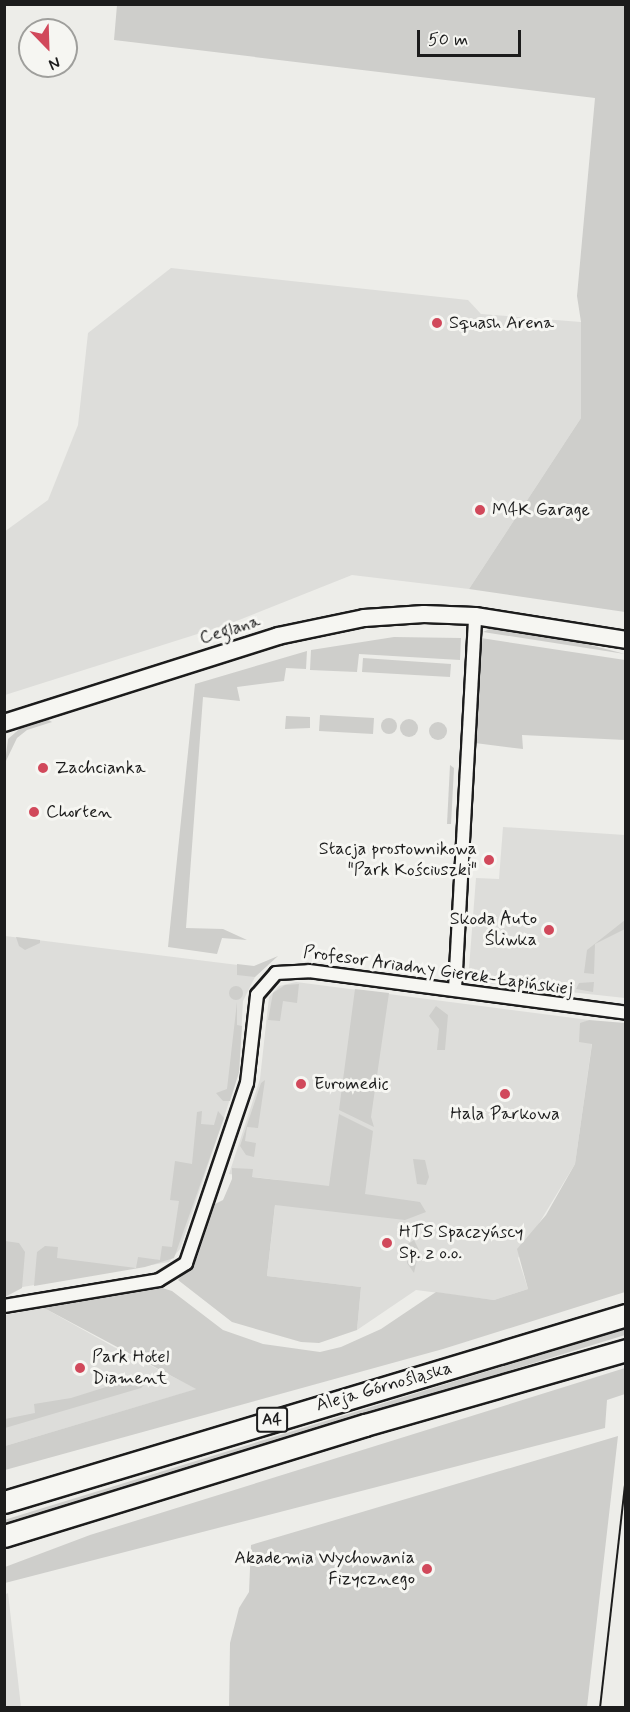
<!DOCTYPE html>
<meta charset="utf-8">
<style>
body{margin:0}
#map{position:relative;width:630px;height:1712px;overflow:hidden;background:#edede9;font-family:Mynerve,sans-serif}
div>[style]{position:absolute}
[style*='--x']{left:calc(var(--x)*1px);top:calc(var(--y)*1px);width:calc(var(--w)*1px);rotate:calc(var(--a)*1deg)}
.built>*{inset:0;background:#ddddda}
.green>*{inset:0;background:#cececb}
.round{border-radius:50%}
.roads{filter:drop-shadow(2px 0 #1c1c1c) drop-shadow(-2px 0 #1c1c1c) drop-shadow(0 2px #1c1c1c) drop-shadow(0 -2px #1c1c1c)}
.street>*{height:12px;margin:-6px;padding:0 6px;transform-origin:6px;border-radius:6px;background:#f6f6f2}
.secondary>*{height:16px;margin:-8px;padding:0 8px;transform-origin:8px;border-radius:8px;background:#f6f6f2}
.highway>*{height:21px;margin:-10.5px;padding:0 10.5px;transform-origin:10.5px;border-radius:10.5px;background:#f6f6f2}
.tram>*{height:1.5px;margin:-0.75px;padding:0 0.75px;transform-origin:0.75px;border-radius:0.75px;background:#1c1c1c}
.dots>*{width:16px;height:16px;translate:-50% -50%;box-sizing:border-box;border:3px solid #f6f6f2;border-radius:50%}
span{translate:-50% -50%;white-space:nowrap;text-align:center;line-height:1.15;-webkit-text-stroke:6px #f6f6f2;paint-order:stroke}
.shield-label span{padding:2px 4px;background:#f6f6f2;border:2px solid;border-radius:4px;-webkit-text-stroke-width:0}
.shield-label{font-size:16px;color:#1c1c1c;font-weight:700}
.poi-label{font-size:18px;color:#1c1c1c}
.left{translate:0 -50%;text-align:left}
.right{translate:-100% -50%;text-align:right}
.street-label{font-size:18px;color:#1c1c1c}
.frame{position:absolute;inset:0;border:6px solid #1c1c1c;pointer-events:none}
.north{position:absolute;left:18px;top:18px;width:60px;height:60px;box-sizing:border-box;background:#f6f6f2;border:2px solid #9f9f9c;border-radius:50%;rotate:157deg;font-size:16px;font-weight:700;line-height:24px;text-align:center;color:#1c1c1c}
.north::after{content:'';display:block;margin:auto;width:21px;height:27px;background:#d1495b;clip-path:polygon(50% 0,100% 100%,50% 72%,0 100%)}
.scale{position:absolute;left:417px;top:30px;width:104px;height:27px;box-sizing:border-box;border:3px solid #1c1c1c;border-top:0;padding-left:8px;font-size:18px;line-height:21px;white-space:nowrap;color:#1c1c1c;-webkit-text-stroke:4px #f6f6f2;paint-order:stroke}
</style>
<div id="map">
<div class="built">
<i style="clip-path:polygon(171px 268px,468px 300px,481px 314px,581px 322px,581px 418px,469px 589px,352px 575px,229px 624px,5px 695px,4px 532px,48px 500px,78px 425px,88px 333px)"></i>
<i style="clip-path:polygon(503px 827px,625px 835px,625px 998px,468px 981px,476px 878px,499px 879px)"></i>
<i style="clip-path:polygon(5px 936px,254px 967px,255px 977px,243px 1001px,239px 1072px,180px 1249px,169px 1262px,5px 1290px)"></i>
<i style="clip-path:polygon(296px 982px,589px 1020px,580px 1024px,592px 1043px,575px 1164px,518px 1258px,528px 1289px,494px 1300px,416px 1290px,357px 1330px,361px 1287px,267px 1276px,278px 1180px,229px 1174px,260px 1079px,269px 997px,279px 986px)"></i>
<i style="clip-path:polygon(44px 1308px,114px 1347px,197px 1389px,5px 1446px,5px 1315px)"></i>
<i style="clip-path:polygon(8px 1593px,21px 1707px,5px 1707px,4px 1595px)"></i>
</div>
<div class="green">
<i style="clip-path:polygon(117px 5px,625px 5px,625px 612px,469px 589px,581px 418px,581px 322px,577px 296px,595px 98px,114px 40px)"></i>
<i style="clip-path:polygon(494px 627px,548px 634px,625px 654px,483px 632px)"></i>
<i style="clip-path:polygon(394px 637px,461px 638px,460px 660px,359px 654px,357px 672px,310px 670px,311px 650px)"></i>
<i style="clip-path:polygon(481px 638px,625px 660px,625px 740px,522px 735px,523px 749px,475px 743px)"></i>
<i style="clip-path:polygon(307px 651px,306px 669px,286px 668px,284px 681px,237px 687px,240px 701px,203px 697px,186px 928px,223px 929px,247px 940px,222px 938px,217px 954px,168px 947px,195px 684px)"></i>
<i style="clip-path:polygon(363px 658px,451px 664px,450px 677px,362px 672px)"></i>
<i style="clip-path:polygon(320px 715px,374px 718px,373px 734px,319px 731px)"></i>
<i style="clip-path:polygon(286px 716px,310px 717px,310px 728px,285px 729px)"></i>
<i style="clip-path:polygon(45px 718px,52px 722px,27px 730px,17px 738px,5px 763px,8px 739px,24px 725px)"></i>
<i class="round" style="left:381px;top:718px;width:16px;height:16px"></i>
<i class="round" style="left:400px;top:719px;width:18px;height:18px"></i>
<i class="round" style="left:429px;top:722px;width:18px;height:18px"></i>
<i style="clip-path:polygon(450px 765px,454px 768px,451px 824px,447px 824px)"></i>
<i style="clip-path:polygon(625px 920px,625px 929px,595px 944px,594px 974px,584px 973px,587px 950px)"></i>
<i style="clip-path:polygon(16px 937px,40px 940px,40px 943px,25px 950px,19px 946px)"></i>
<i style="clip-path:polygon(278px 956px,255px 977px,237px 975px,237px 964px,254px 966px)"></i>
<i style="clip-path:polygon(594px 982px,593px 992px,576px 989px,579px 983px)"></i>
<i style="clip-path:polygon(299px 984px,297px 1003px,283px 1001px,280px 1021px,268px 1020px,273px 993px,285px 985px)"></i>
<i class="round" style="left:229px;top:986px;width:14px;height:14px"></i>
<i style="clip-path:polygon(355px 989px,389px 993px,371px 1117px,374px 1127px,339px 1110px)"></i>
<i style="clip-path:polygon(237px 1002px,237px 1025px,242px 1026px,239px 1072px,230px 1101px,223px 1101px,216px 1093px,227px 1089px)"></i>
<i style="clip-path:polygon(436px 1006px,448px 1015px,445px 1050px,437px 1050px,439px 1029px,429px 1016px)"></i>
<i style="clip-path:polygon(589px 1020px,625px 1023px,625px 1292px,443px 1349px,5px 1470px,5px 1446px,196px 1389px,44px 1308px,22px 1312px,20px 1308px,156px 1286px,172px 1291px,223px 1330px,263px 1344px,320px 1352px,341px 1347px,381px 1329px,436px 1292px,494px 1300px,528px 1289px,517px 1249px,546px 1215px,575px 1164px,592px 1044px,579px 1042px,580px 1023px)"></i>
<i style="clip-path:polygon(265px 1080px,258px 1128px,247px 1127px,245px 1141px,256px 1143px,254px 1157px,246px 1155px,240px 1146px,261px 1083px)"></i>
<i style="clip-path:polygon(202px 1111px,201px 1124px,214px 1125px,218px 1111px,224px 1118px,174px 1258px,145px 1267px,34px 1286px,37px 1252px,45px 1246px,58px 1247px,57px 1258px,136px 1268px,138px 1257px,160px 1260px,162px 1246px,172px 1247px,179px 1201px,170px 1200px,175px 1161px,192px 1164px,197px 1112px)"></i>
<i style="clip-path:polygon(339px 1114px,373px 1131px,365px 1194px,420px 1202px,426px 1212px,405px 1220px,275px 1205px,267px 1276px,361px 1287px,357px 1330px,319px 1343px,301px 1342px,232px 1322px,178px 1280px,197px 1258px,215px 1204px,223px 1200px,232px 1179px,232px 1168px,253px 1169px,252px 1177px,329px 1186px)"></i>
<i style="clip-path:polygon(413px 1159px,425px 1160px,429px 1177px,426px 1185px,417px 1184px)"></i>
<i style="clip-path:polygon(414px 1240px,419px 1250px,414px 1273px,407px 1263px,408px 1244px)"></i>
<i style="clip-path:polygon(5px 1241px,19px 1243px,25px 1252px,22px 1288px,5px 1297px)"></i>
<i style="clip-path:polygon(625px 1329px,625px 1335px,5px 1526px,4px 1520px)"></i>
<i style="clip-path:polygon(625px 1368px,625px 1394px,607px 1400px,605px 1428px,5px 1583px,5px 1567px,90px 1535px)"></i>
<i style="clip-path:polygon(141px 1376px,147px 1382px,141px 1388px,5px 1428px,5px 1419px,35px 1413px,34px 1404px,71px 1398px)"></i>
<i style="clip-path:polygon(618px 1436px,587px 1707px,229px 1707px,230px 1643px,239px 1608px,249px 1592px,251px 1545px)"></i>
</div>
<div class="roads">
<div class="street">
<i style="--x:455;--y:989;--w:374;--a:-86.9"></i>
<i style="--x:4;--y:1306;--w:157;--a:-9.5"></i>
<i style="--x:159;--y:1280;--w:32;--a:-32"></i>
<i style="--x:186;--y:1263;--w:190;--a:-71.3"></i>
<i style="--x:247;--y:1083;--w:89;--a:-83.5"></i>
<i style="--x:257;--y:995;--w:29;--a:-49"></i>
<i style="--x:276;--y:973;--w:33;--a:-3"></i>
<i style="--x:309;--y:971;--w:320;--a:7.5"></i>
</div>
<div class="secondary">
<i style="--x:4;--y:723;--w:287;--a:-17.6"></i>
<i style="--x:278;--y:636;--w:88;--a:-11.8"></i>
<i style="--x:364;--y:618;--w:60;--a:-3.8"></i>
<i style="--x:424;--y:614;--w:51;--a:2.2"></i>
<i style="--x:475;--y:616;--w:153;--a:9"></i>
</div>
<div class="highway">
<i style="--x:4;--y:1502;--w:650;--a:-16.73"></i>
<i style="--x:4;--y:1536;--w:378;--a:-17.1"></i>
<i style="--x:365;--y:1425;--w:272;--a:-16"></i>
</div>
</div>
<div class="tram">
<i style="--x:600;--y:1708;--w:234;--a:-83.6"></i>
</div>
<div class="dots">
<i style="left:437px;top:323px;background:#d1495b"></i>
<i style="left:480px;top:510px;background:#d1495b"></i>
<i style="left:43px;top:768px;background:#d1495b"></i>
<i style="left:34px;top:812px;background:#d1495b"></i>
<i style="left:489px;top:860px;background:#d1495b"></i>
<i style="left:549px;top:930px;background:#d1495b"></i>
<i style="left:301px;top:1084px;background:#d1495b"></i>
<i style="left:505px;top:1094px;background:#d1495b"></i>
<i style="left:387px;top:1243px;background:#d1495b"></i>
<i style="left:80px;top:1368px;background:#d1495b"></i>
<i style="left:427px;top:1569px;background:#d1495b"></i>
</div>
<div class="shield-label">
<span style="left:272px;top:1420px">A4</span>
</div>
<div class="poi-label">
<span class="left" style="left:449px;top:323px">Squash Arena</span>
<span class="left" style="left:492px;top:510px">M4K Garage</span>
<span class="left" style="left:55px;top:768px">Zachcianka</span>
<span class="left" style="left:46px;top:812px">Chorten</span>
<span class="right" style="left:477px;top:860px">Stacja prostownikowa<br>"Park Kościuszki"</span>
<span class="right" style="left:537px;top:930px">Skoda Auto<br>Śliwka</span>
<span class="left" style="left:314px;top:1084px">Euromedic</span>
<span style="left:505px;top:1114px">Hala Parkowa</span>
<span class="left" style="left:399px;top:1243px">HTS Spaczyńscy<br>Sp. z o.o.</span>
<span class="left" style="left:92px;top:1368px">Park Hotel<br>Diament</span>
<span class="right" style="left:415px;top:1569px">Akademia Wychowania<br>Fizycznego</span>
</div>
<div class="street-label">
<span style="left:230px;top:630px;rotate:-17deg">Ceglana</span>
<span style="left:438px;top:971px;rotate:8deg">Profesor Ariadny Gierek-Łapińskiej</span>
<span style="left:384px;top:1387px;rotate:-16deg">Aleja Górnośląska</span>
</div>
<div class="frame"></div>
<div class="north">N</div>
<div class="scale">50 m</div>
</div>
